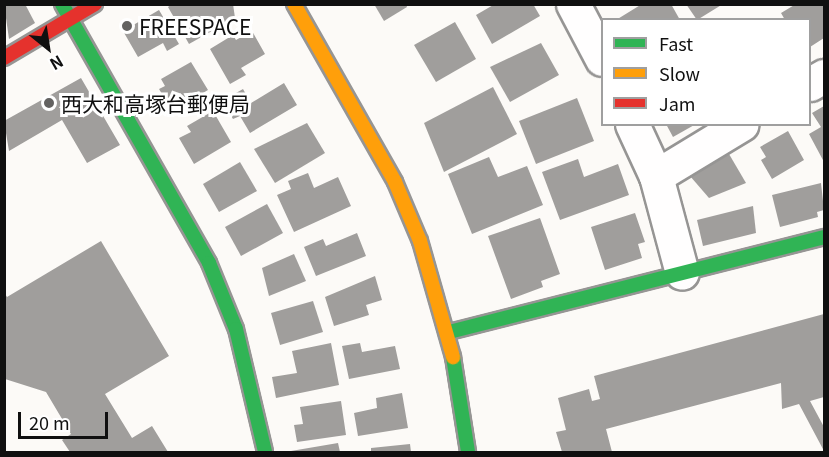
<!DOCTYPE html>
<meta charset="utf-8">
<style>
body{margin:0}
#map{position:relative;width:829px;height:457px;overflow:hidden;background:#fcfaf7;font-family:Georgia,"Noto Sans JP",serif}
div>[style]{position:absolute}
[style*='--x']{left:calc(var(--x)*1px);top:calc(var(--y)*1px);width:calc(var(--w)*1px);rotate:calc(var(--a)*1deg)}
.building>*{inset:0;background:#a09e9c}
.roads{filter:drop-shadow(2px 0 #969594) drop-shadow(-2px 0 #969594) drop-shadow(0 2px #969594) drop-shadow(0 -2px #969594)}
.street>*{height:33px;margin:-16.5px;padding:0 16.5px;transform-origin:16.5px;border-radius:16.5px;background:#fffefe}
.fast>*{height:14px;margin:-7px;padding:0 7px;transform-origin:7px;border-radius:7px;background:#30b455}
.slow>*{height:14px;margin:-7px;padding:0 7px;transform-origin:7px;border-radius:7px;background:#ff9f0a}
.jam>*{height:14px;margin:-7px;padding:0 7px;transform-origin:7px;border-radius:7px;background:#e5322d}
.dots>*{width:16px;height:16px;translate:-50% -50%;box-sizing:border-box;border:3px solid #fff;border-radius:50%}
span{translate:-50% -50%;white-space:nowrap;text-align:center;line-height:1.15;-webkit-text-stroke:6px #fff;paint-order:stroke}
.poi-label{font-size:21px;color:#101010}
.left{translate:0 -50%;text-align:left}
.frame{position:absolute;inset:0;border:6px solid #101010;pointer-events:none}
.legend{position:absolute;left:601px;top:18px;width:210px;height:108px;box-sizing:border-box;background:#fff;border:2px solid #9f9f9f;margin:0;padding:8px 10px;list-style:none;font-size:18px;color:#101010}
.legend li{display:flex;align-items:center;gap:12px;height:30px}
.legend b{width:30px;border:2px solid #9f9f9f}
.north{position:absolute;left:18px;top:18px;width:60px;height:60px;-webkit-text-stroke:4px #fff;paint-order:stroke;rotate:150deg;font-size:16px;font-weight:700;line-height:24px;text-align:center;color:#101010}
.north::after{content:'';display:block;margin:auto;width:21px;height:27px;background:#101010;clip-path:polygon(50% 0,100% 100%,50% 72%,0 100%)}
.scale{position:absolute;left:18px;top:412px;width:90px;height:27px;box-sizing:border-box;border:3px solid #101010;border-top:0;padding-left:8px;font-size:18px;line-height:21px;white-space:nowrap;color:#101010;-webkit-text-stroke:4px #fff;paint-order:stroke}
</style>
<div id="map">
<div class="building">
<i style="clip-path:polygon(4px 4px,25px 4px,35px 23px,9px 39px)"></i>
<i style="clip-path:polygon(172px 4px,233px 4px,235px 18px,189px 44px,168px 7px)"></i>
<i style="clip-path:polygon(374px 4px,406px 4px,407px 7px,384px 21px)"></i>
<i style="clip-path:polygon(495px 4px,533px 4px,540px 16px,492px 44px,476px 15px)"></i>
<i style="clip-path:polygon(642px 4px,671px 4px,680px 20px,616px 20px)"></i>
<i style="clip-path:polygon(686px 4px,723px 4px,697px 20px)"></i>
<i style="clip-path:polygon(796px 4px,824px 4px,824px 38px,810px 47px,810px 20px,785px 20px,781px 13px)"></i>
<i style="clip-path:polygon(159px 10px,179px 44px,167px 51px,163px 43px,138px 57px,123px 31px)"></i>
<i style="clip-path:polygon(455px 22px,476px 59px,436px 82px,414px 45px)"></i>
<i style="clip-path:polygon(252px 31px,265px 54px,241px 68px,246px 75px,230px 84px,210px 49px,233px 35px,236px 40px)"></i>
<i style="clip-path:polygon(541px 43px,559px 75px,510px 102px,490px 67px)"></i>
<i style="clip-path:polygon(191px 62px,208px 90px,172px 111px,159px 89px,165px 86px,161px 79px)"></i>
<i style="clip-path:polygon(81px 78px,120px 145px,87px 163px,62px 120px,9px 151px,4px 121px)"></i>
<i style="clip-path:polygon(284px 83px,297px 105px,250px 133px,240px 116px,233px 119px,222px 101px,243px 89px,251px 103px)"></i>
<i style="clip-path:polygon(493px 87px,517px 134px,444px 172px,424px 123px)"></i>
<i style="clip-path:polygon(577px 98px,594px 141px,536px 164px,519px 121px)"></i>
<i style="clip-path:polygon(824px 106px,824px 162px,809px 134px,821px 127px,812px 113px)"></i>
<i style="clip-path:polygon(213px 111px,231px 142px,194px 164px,179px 138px,191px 132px,187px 126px)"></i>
<i style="clip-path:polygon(307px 123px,325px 153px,275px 183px,254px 149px)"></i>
<i style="clip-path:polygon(666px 124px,696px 124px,673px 137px)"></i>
<i style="clip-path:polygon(788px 131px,804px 160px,772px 179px,761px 160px,766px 157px,760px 147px)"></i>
<i style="clip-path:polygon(729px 154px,746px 183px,709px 198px,690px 176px)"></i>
<i style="clip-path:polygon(489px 157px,498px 177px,527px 166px,543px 205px,472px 234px,448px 174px)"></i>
<i style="clip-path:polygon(578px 159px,584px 177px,618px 164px,629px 195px,560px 220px,542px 172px)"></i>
<i style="clip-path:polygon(240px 162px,257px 191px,219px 212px,203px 184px)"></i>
<i style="clip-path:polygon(308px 173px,314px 188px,338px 177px,351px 206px,294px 232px,277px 195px,291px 189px,288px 181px)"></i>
<i style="clip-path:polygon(821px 183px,824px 210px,817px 212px,818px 217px,780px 227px,772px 195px)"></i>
<i style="clip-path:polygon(267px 204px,283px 233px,241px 256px,225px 227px)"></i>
<i style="clip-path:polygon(753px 206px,756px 233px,703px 246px,697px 220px)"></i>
<i style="clip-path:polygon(635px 213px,645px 242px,638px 244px,642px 258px,605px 270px,591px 227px)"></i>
<i style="clip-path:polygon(540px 218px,560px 274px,541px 281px,543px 287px,511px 299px,488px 236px)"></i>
<i style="clip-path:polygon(357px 233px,366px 256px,316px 276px,304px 247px,323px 239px,326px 246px)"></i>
<i style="clip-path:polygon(101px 241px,169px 356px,105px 394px,132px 438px,152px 426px,168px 452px,70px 452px,62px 440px,71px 434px,46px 392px,5px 379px,5px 294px,7px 297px)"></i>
<i style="clip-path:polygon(294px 254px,306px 281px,269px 296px,262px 268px)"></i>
<i style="clip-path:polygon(375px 276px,382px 300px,366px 305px,369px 315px,334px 326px,325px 297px)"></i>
<i style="clip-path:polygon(313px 301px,323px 332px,280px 345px,271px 313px)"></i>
<i style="clip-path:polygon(824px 314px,824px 397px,810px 401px,824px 427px,824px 451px,799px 404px,782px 409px,781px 383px,606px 429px,612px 452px,562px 452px,556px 432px,566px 430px,558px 398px,589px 389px,592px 401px,600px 399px,594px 376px)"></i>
<i style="clip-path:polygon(331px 343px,339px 385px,276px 398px,272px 377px,297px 373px,292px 351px)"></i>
<i style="clip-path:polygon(360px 343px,362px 352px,395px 346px,400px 369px,349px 379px,342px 346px)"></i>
<i style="clip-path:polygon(402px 393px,408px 428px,358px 436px,354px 413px,377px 408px,376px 398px)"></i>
<i style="clip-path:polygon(341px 401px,346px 435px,297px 442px,294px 425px,303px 424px,300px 407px)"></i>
<i style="clip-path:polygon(338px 443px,340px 452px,291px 452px,291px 451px)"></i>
<i style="clip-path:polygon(410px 444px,411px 452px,371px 452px,371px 448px)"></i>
</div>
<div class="roads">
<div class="street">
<i style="--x:573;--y:4;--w:62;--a:62.2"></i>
<i style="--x:810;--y:84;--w:16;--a:-30"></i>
<i style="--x:632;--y:124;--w:57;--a:65.2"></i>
<i style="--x:656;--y:176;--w:100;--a:75"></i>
<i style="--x:656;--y:176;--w:100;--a:-31.2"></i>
</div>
<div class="fast">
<i style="--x:62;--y:4;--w:298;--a:60.4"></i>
<i style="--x:209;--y:263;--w:71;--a:67.8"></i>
<i style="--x:236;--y:329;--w:126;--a:76.7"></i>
<i style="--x:449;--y:332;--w:387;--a:-14.2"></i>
<i style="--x:453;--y:357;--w:96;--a:81"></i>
</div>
<div class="slow">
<i style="--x:294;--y:4;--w:205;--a:60.4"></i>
<i style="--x:395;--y:182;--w:64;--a:67"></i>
<i style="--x:420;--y:241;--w:121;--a:74.1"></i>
</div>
<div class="jam">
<i style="--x:4;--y:58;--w:106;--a:-30.7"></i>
</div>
</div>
<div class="dots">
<i style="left:127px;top:26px;background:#636261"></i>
<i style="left:49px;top:103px;background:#636261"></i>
</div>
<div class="poi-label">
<span class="left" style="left:139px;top:26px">FREESPACE</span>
<span class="left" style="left:61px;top:103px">西大和高塚台郵便局</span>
</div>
<div class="frame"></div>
<ul class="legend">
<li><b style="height:8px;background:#30b455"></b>Fast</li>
<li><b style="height:8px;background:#ff9f0a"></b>Slow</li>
<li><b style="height:8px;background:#e5322d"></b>Jam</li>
</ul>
<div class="north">N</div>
<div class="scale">20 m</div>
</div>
